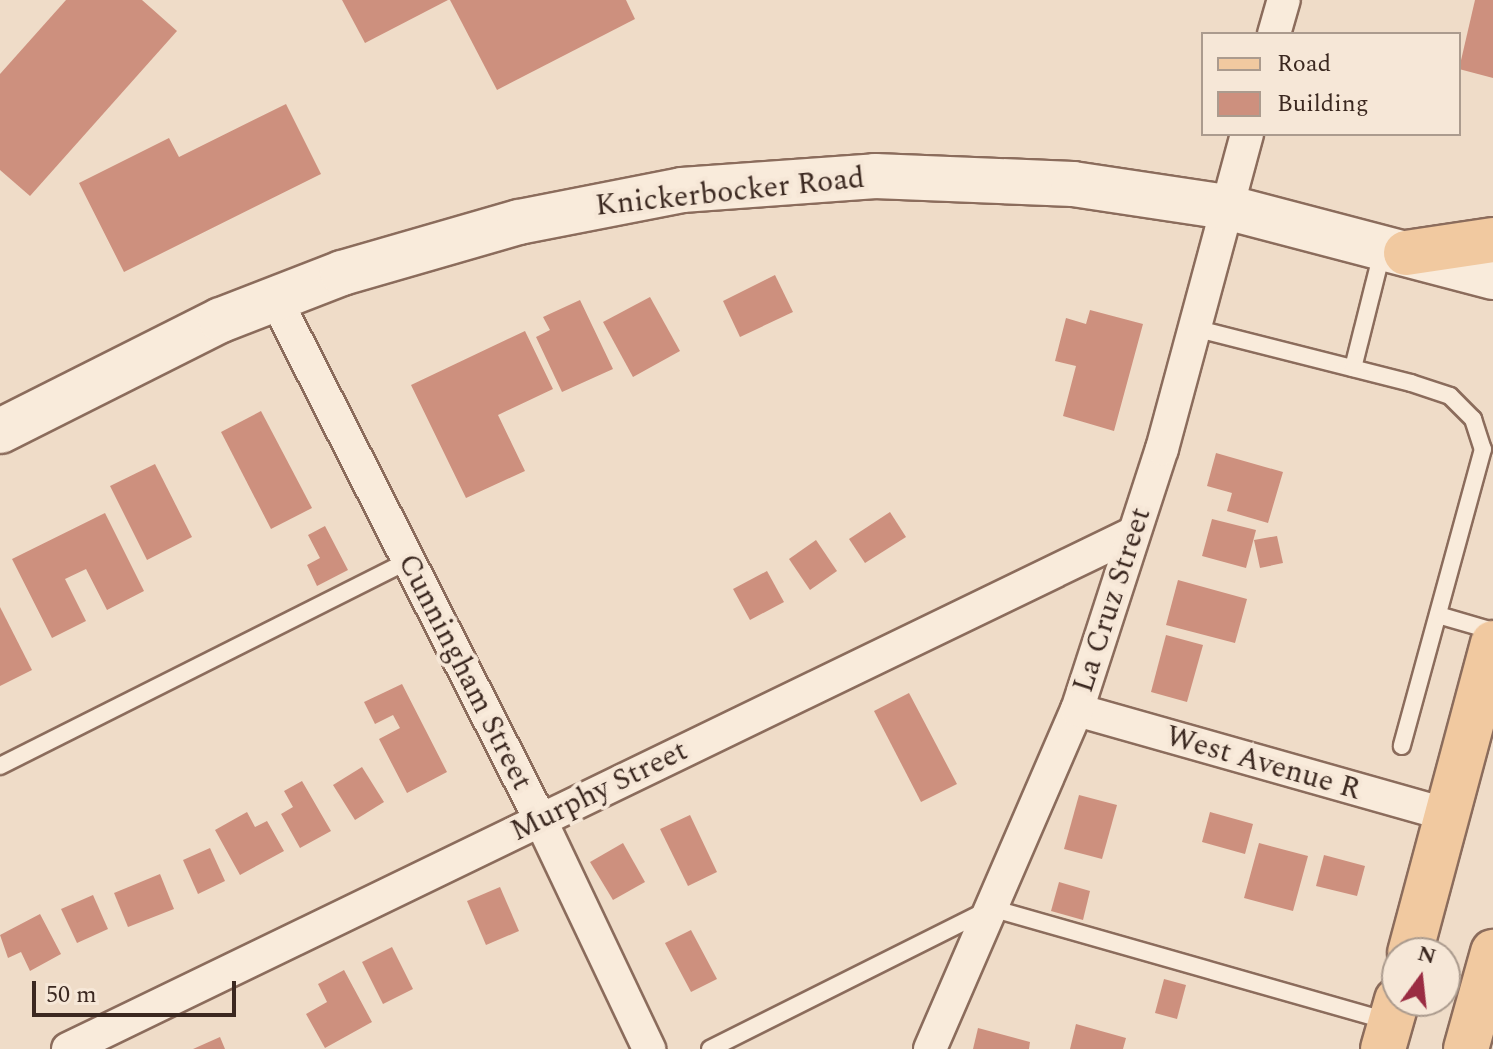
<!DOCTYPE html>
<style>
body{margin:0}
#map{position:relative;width:1493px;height:1049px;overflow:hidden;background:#efdcc8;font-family:Spectral,serif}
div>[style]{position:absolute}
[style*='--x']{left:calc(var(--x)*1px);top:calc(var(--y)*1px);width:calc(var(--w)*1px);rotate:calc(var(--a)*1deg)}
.building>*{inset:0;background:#cd907e}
.roads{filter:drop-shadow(2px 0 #8b6c5c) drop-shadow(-2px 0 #8b6c5c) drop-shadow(0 2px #8b6c5c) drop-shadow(0 -2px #8b6c5c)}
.service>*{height:16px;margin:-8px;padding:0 8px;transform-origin:8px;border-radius:8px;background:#f9ebdb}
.minor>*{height:32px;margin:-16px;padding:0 16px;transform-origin:16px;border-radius:16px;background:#f9ebdb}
.secondary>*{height:44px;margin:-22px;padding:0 22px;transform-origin:22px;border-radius:22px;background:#f9ebdb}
.primary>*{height:44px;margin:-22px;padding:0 22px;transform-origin:22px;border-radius:22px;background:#f1c9a0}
span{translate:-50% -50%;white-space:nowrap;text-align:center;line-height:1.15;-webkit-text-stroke:8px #f6e7d7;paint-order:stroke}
.street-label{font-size:30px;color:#3b2820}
.legend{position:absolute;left:1201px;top:32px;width:260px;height:104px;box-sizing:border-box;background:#f6e7d7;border:2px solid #ab9b8e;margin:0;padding:10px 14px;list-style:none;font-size:24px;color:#3b2820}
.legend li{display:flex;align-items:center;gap:16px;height:40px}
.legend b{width:40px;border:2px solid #ab9b8e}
.north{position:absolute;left:1381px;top:937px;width:80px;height:80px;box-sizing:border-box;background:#f6e7d7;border:2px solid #ab9b8e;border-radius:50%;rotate:15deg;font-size:22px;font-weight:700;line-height:32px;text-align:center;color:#3b2820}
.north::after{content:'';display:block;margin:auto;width:28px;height:36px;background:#9a2c42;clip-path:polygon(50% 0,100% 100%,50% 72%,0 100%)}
.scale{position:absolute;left:32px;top:981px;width:204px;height:36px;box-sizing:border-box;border:4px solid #3b2820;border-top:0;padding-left:10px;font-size:24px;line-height:28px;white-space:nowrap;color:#3b2820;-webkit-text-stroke:6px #f6e7d7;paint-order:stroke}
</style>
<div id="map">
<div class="building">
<i style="clip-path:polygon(66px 0,142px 0,177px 31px,30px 196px,0 170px,0 74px)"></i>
<i style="clip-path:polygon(342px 0,448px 0,365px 43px)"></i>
<i style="clip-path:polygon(450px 0,626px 0,635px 19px,497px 90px)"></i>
<i style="clip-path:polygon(1475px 0,1493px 0,1493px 78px,1459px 69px)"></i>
<i style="clip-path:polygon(286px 104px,321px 174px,124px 272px,79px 183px,169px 138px,179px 157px)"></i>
<i style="clip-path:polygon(775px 275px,793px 312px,740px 337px,723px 301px)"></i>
<i style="clip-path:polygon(650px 297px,680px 351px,633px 377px,603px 322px)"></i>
<i style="clip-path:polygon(580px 300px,613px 369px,562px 392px,536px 337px,550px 330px,543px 317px)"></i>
<i style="clip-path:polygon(1090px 310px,1143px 324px,1114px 431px,1063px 416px,1076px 366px,1055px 361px,1066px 318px,1086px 324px)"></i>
<i style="clip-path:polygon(525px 331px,553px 389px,498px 415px,525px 471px,466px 498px,411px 385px)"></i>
<i style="clip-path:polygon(261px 411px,312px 508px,271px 529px,221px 432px)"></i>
<i style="clip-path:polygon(1216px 453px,1283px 472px,1268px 523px,1227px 511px,1232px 493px,1207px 486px)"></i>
<i style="clip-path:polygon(155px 464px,192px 537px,147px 560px,110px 486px)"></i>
<i style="clip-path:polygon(890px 512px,906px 537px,865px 563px,849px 539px)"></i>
<i style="clip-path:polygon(105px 513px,144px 591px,107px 610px,86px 569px,65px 579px,86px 621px,52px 638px,12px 559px)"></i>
<i style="clip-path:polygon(1212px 519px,1256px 530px,1246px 568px,1202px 556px)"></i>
<i style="clip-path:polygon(325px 526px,348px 570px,317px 586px,307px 565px,320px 558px,308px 535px)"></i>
<i style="clip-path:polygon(1277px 536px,1283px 563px,1260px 568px,1254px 540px)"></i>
<i style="clip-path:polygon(816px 540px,837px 571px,810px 590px,789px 559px)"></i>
<i style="clip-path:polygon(767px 571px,784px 602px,750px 620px,733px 589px)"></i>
<i style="clip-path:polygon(1178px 580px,1247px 599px,1235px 643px,1166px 625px)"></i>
<i style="clip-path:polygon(0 607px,32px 670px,0 686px)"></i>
<i style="clip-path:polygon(1166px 635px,1203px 645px,1187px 702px,1151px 692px)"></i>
<i style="clip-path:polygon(402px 684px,447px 772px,407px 793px,379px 739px,400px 728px,393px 715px,375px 724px,364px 702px)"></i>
<i style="clip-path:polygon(909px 693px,957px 784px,921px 802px,874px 711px)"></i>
<i style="clip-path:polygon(362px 767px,384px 802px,355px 820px,333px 785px)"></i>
<i style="clip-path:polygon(302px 781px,331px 831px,300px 848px,281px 814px,293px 807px,284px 791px)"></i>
<i style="clip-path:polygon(1079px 795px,1117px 805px,1102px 859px,1064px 849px)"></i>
<i style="clip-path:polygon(247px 812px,255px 827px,267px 821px,284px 851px,240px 875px,215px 830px)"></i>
<i style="clip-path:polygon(1210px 812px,1253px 824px,1245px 854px,1202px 842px)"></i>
<i style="clip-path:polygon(690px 815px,717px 872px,688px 886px,660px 829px)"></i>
<i style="clip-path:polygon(623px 843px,645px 882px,613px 900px,590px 862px)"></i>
<i style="clip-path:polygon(1259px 843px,1308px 856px,1293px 911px,1244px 898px)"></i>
<i style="clip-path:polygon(210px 848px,225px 881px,198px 894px,183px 860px)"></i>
<i style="clip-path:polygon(1324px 855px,1365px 866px,1357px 896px,1316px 886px)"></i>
<i style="clip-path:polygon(160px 874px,174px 909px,128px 927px,114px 893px)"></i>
<i style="clip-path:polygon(1059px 882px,1090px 891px,1083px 920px,1051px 911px)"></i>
<i style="clip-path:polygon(500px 887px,519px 931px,486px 945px,467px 901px)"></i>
<i style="clip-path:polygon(93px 895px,108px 929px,77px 943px,61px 909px)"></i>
<i style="clip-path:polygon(40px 914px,61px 954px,30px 971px,21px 952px,8px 958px,0 935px)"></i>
<i style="clip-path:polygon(691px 930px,717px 979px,691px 992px,665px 943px)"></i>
<i style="clip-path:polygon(392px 947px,413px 989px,383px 1004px,362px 962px)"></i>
<i style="clip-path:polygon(344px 970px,372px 1022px,325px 1048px,306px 1014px,327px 1002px,318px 984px)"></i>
<i style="clip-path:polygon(1164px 979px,1186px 985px,1177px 1019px,1155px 1013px)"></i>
<i style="clip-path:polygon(1076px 1024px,1126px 1038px,1123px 1049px,1070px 1049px)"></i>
<i style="clip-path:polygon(978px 1028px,1030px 1042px,1029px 1049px,973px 1049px)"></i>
<i style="clip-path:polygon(220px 1037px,225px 1049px,193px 1049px)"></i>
</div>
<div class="roads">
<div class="service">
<i style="--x:1194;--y:328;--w:224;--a:14.2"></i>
<i style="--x:1411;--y:383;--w:41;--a:18.4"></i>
<i style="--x:1450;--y:396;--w:33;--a:45"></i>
<i style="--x:1473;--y:419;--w:32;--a:72"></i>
<i style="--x:1483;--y:449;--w:308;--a:105.3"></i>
<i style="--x:1353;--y:368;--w:123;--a:-75.9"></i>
<i style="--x:1438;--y:615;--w:57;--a:16.2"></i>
<i style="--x:0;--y:766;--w:458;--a:-26.7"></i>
<i style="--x:710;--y:1049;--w:314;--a:-26.6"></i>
<i style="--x:991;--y:908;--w:412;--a:15.9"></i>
</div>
<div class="minor">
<i style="--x:1274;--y:34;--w:35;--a:-74"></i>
<i style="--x:275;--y:298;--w:585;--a:63.04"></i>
<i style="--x:540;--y:819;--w:255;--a:64.6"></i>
<i style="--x:1077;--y:710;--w:387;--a:15.8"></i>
<i style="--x:68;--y:1049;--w:1182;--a:-25.83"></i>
<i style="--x:930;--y:1049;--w:369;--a:-66.6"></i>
<i style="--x:1077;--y:710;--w:274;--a:-72"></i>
<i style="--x:1162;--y:449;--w:326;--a:-74.9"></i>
</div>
<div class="secondary">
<i style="--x:0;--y:431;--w:247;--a:-26.7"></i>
<i style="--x:221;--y:320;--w:130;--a:-21.2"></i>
<i style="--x:342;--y:273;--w:184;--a:-16.1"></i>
<i style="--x:519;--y:222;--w:166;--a:-11.1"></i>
<i style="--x:682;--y:190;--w:194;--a:-4.1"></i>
<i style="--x:875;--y:176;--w:198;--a:2.3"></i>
<i style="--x:1073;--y:184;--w:155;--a:8.5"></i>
<i style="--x:1226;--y:207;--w:276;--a:14.7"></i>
</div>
<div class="primary">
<i style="--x:1406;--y:253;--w:88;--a:-8.5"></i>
<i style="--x:1410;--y:953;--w:321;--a:-75"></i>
<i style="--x:1383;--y:1049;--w:51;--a:-74.1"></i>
<i style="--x:1466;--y:1049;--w:101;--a:-74.4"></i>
</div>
</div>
<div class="street-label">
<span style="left:730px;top:192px;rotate:-6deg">Knickerbocker Road</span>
<span style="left:1112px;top:600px;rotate:-72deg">La Cruz Street</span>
<span style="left:465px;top:672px;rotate:63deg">Cunningham Street</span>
<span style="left:1263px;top:763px;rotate:16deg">West Avenue R</span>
<span style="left:599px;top:791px;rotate:-26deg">Murphy Street</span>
</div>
<ul class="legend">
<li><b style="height:10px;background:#f1c9a0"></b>Road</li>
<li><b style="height:22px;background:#cd907e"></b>Building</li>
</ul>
<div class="north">N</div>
<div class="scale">50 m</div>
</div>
